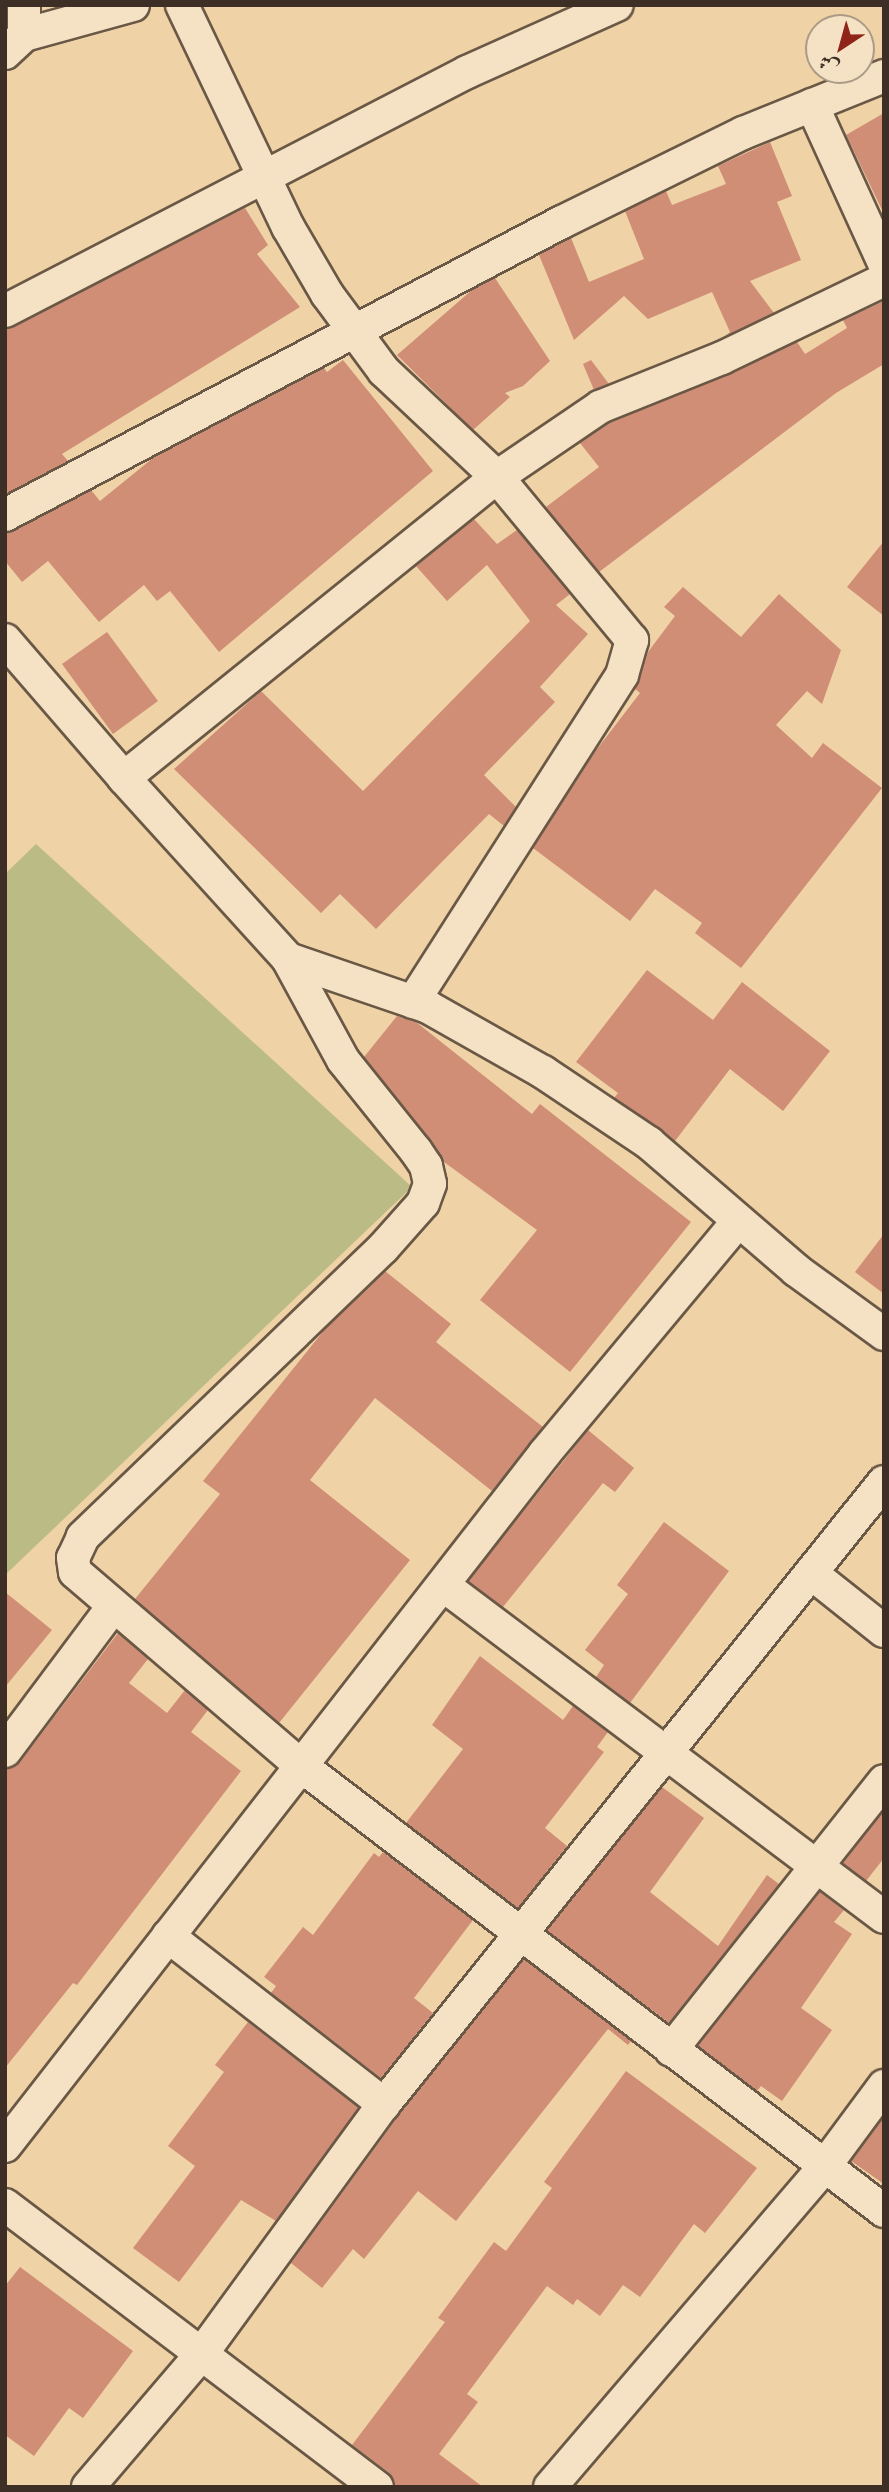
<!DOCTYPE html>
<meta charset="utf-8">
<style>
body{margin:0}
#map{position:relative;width:889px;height:2492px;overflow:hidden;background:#efd2a5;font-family:"IM FELL Great Primer",Amiri,serif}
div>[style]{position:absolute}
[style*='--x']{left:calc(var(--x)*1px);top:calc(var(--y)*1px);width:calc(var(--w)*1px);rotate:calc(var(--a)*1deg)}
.green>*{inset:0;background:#babb85}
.building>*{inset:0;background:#d18e76}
.roads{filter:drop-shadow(2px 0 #6a5846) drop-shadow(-2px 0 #6a5846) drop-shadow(0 2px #6a5846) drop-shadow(0 -2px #6a5846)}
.street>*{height:32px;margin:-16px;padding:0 16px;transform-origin:16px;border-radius:16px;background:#f5e2c4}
span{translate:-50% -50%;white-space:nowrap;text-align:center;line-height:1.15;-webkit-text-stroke:5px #f5e2c4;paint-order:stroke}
.frame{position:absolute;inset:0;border:7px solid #3d2f26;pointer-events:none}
.north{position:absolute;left:805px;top:14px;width:70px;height:70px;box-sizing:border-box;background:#f5e2c4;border:2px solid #ab9a85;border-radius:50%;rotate:216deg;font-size:19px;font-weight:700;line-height:28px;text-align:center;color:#3d2f26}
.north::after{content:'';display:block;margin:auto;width:24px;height:32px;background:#8f2418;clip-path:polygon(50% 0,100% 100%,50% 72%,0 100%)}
</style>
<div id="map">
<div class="green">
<i style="clip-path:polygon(36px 844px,412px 1187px,5px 1575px,5px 874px)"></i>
</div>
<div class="building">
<i style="clip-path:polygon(884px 113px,884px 214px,846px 135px)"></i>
<i style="clip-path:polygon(770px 142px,792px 196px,777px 202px,801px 260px,750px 281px,774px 313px,724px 337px,730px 332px,712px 292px,648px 319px,624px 296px,574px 340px,539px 255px,571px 238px,589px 282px,644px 259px,625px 211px,666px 191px,672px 205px,726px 184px,718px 166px)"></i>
<i style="clip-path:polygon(245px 208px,268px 245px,257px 254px,300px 307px,62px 454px,68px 461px,5px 494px,5px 330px)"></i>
<i style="clip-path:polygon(495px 278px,550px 361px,523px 386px,505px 393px,510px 397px,473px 430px,397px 355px,472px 290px)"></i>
<i style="clip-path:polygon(884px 301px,884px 364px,836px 393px,599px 572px,546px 507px,599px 467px,580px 443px,609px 423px,797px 342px,805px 354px,847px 328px,843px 320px)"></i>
<i style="clip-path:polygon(343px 360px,433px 471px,219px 652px,170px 591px,157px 601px,144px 585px,99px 622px,48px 561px,22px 582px,5px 561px,5px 533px,91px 490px,100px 501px,153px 458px,324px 368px,327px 372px)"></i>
<i style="clip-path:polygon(591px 360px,609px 384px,594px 390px,583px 364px)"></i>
<i style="clip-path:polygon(474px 519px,497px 544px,517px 530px,570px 594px,556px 605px,588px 634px,540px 687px,555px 702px,484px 775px,516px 807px,504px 826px,489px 814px,376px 929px,340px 894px,321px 913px,174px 769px,261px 691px,363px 791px,530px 621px,487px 565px,447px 601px,416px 566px)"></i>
<i style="clip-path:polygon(884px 541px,884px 616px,847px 587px)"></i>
<i style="clip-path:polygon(683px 587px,741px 637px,779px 594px,841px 650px,822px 704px,807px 691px,776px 725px,812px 758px,823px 743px,882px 788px,741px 968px,695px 933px,702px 923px,655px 889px,630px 921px,533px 848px,594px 753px,640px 693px,635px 689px,648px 652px,675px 616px,664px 607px)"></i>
<i style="clip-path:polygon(107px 632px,158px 701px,113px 734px,62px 664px)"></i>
<i style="clip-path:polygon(647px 970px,713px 1020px,742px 982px,830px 1051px,783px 1111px,730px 1069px,675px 1141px,614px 1098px,618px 1093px,576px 1062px)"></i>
<i style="clip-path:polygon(397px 1016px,416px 1022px,532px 1114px,540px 1104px,691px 1222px,570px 1372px,480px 1300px,537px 1230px,444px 1162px,364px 1057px)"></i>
<i style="clip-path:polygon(884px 1234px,884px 1294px,855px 1272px)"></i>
<i style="clip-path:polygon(385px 1271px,451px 1324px,436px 1342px,543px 1427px,492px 1491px,375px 1398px,310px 1480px,410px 1560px,279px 1723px,135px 1599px,220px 1494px,203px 1481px,325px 1329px)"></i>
<i style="clip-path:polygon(588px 1430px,634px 1468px,615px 1492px,603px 1483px,503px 1607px,468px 1581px)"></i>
<i style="clip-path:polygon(664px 1522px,729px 1571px,630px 1703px,596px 1677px,604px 1665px,585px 1650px,628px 1594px,617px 1585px)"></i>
<i style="clip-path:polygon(5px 1592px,52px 1630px,5px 1687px)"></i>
<i style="clip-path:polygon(118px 1633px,148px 1659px,129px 1683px,167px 1713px,185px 1690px,208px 1710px,191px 1732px,241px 1771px,77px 1985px,73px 1983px,5px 2068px,5px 1769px,20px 1762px)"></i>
<i style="clip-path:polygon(480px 1656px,563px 1720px,573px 1706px,608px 1732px,597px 1747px,604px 1752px,545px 1828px,567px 1846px,518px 1908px,406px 1823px,463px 1749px,432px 1725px)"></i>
<i style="clip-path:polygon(662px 1787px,704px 1818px,650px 1892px,718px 1946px,767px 1875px,779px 1884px,669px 2023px,547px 1931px)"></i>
<i style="clip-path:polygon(884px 1811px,884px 1858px,866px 1881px,843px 1863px)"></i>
<i style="clip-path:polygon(383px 1852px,473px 1920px,414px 1998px,433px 2013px,381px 2078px,271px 1993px,276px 1986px,264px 1977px,303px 1927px,313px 1935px,374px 1853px,379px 1857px)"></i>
<i style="clip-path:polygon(820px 1892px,844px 1910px,834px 1922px,852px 1934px,801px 2008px,832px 2030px,782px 2101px,761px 2086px,757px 2091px,698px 2046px)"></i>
<i style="clip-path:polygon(524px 1959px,631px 2041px,628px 2045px,608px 2029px,456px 2221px,418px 2191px,364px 2259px,353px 2249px,322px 2288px,291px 2263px,399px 2115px)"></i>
<i style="clip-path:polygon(248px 2022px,359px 2108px,276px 2221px,241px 2200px,179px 2282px,133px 2248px,195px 2166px,168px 2146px,224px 2072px,215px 2065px)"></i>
<i style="clip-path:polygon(626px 2071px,757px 2168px,705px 2233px,694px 2224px,640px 2297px,623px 2285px,600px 2316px,577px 2299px,573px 2305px,547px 2286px,467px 2394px,478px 2402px,439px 2454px,483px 2487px,396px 2487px,388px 2472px,352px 2445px,445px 2322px,438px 2318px,494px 2242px,506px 2251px,552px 2188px,544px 2182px)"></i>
<i style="clip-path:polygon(884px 2117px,884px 2184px,851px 2161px)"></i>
<i style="clip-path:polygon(20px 2267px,133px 2351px,83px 2418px,69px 2408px,34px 2456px,5px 2435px,5px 2286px)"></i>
</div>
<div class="roads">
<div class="street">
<i style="--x:24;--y:5;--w:30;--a:90"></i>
<i style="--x:182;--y:5;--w:246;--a:64.5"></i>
<i style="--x:288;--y:227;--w:78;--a:59.8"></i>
<i style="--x:327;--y:294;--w:96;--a:53.5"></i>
<i style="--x:384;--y:371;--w:155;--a:43.2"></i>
<i style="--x:497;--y:477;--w:212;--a:50.4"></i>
<i style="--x:632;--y:640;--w:36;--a:106"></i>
<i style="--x:622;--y:675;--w:388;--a:122.6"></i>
<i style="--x:5;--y:53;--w:26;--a:-43"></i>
<i style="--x:24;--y:35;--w:113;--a:-15.4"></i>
<i style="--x:812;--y:105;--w:174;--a:65.5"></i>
<i style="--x:5;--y:311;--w:520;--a:-27.35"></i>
<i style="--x:467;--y:72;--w:164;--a:-24.1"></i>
<i style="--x:5;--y:515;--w:629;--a:-27.75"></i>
<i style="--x:562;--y:222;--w:202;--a:-26.2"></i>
<i style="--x:743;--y:133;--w:152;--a:-22"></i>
<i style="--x:5;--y:640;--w:182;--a:49.2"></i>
<i style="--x:124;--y:778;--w:479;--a:-38.9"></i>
<i style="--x:497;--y:477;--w:125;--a:-34.2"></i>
<i style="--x:600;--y:407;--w:131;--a:-21.9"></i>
<i style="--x:722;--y:358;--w:180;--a:-25.7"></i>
<i style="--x:124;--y:778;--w:244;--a:47.8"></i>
<i style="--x:288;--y:959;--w:115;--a:61.4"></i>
<i style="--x:343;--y:1060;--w:117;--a:51.3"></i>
<i style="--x:416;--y:1151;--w:18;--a:56"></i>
<i style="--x:426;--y:1166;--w:18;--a:77"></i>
<i style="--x:430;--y:1184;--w:20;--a:110"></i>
<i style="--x:423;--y:1203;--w:60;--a:131.6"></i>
<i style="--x:383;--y:1248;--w:417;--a:136.1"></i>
<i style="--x:83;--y:1537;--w:23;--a:115"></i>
<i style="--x:73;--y:1558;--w:14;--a:82"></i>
<i style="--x:75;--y:1572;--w:301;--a:40.6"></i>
<i style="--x:304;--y:1768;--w:730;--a:37.37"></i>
<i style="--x:288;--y:959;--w:148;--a:18.9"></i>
<i style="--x:428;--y:1007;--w:132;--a:29.5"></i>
<i style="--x:543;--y:1072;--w:128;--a:33.8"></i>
<i style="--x:649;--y:1143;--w:194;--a:40.8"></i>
<i style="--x:796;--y:1270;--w:109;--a:36"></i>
<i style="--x:811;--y:1573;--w:93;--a:38.5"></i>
<i style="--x:443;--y:1585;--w:552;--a:36.97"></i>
<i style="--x:5;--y:1751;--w:179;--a:-53.2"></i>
<i style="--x:168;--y:1936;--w:274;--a:37.9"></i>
<i style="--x:671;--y:2050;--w:343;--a:-51.6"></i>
<i style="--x:5;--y:2146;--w:879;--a:-52.07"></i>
<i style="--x:545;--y:1453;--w:302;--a:-50.2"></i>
<i style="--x:5;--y:2205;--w:467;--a:37.2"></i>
<i style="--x:88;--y:2487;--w:172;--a:-49.5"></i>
<i style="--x:200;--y:2356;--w:312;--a:-53.9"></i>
<i style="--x:384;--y:2104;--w:798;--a:-51.21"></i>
<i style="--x:550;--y:2487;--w:421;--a:-49.4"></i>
<i style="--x:824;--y:2167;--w:101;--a:-53.5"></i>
</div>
</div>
<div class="frame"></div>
<div class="north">ش</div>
</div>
